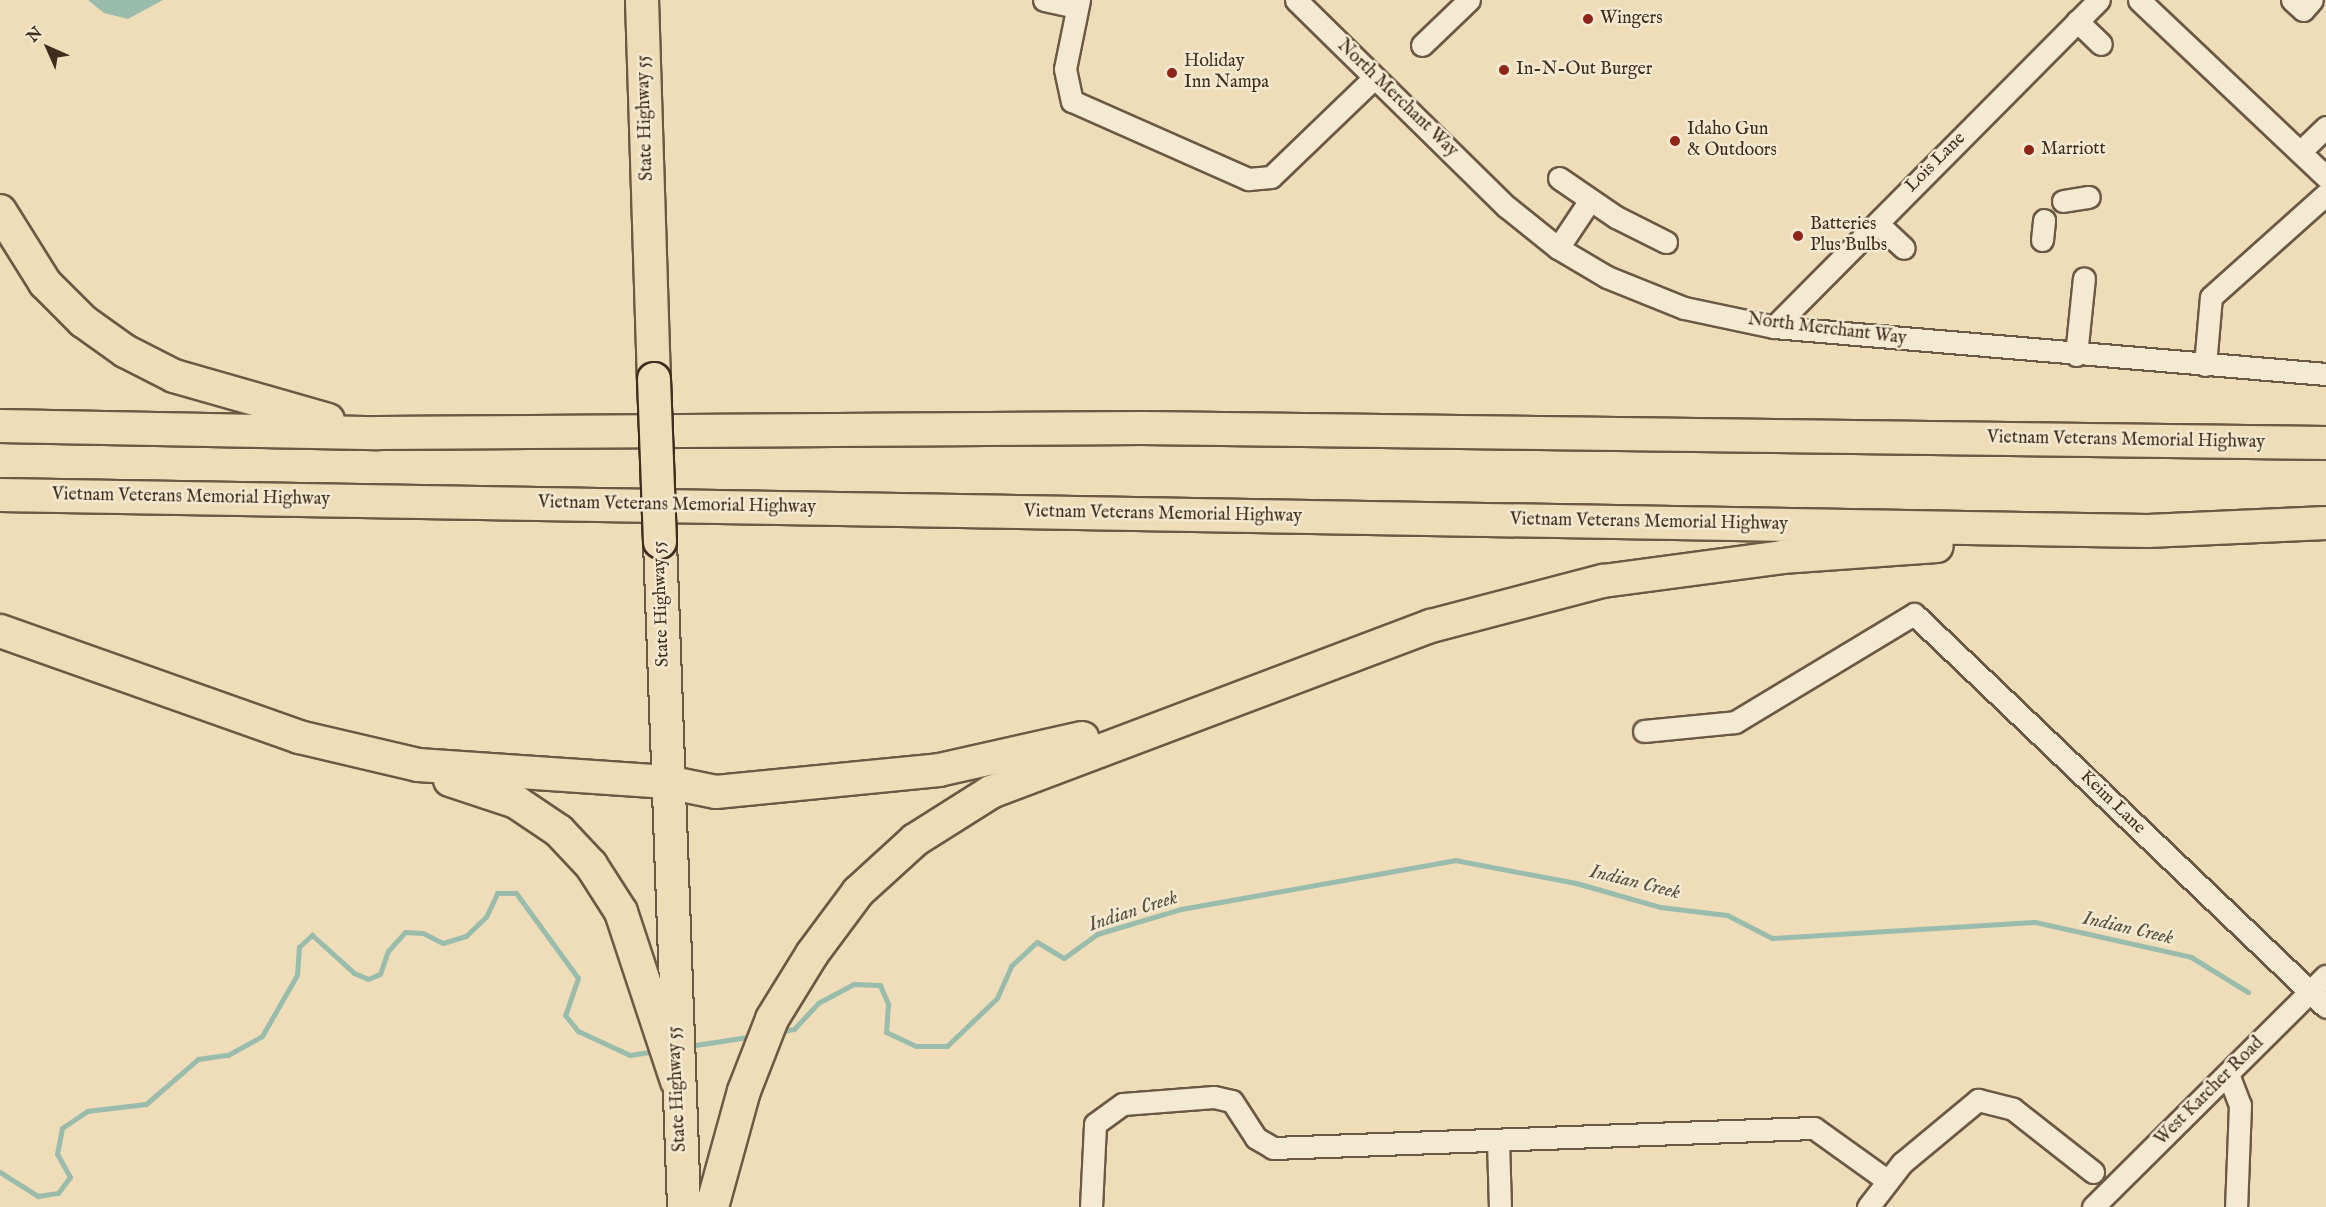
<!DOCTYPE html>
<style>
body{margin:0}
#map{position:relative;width:2326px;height:1207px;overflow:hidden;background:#eeddb8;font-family:"IM FELL English",serif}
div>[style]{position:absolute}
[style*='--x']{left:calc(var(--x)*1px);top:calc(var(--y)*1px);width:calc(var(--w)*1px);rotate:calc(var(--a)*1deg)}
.water>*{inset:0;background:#99bcad}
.stream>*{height:5px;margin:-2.5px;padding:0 2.5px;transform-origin:2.5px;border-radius:2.5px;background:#99bcad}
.roads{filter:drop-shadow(2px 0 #6c5945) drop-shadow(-2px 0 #6c5945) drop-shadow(0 2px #6c5945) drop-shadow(0 -2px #6c5945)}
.minor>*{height:21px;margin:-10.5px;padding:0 10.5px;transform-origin:10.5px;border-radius:10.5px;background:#f4e9d1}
.highway>*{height:32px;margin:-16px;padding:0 16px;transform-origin:16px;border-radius:16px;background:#eeddb8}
.bridges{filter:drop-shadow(2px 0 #412d1f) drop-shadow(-2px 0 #412d1f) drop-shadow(0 2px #412d1f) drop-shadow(0 -2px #412d1f)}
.highway-bridge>*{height:32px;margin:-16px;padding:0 16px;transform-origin:16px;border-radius:16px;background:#eeddb8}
.dots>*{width:16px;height:16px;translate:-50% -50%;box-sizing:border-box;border:3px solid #f4e9d1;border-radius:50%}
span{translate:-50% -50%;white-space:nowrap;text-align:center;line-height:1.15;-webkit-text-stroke:5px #f4e9d1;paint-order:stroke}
.poi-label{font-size:18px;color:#412d1f}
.left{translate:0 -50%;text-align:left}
.street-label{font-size:18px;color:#412d1f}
.water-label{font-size:20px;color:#575142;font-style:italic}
.north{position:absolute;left:18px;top:18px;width:60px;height:60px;-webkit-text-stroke:4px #f4e9d1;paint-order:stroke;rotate:315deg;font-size:16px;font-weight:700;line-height:24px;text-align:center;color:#412d1f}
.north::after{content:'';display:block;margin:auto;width:21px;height:27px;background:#412d1f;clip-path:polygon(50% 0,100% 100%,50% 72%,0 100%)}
</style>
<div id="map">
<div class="water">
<i style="clip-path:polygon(88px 0,163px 0,128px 19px,104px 13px)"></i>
</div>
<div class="stream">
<i style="--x:778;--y:1032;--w:16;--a:-11"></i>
<i style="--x:794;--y:1029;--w:35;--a:-47"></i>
<i style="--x:818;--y:1003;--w:40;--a:-28"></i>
<i style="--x:853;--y:984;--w:27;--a:2"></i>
<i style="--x:880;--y:985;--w:21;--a:67"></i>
<i style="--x:888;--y:1004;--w:28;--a:94"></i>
<i style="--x:886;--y:1032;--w:33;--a:25"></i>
<i style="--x:916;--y:1046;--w:31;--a:0"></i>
<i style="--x:947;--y:1046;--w:69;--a:-43.8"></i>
<i style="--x:997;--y:998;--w:35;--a:-66"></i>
<i style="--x:1011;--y:966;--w:35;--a:-43"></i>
<i style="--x:1037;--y:942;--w:31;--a:31"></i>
<i style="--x:1064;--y:958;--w:41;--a:-36"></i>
<i style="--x:1097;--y:934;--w:88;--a:-16.6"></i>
<i style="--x:1181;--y:909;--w:278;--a:-10.1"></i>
<i style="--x:1455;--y:860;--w:123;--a:10.8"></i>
<i style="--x:1576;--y:883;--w:87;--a:15.9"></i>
<i style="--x:1660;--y:907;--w:67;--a:6.8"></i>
<i style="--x:1727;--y:915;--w:51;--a:27.1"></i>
<i style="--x:1772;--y:938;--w:263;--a:-3.5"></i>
<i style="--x:2035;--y:922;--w:160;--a:12.6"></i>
<i style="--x:2191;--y:957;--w:67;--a:31.6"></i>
<i style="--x:689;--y:1046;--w:66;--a:-8.7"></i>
<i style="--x:0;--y:1172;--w:45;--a:32.3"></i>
<i style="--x:38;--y:1196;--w:20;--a:-9"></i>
<i style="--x:58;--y:1193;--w:20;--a:-53"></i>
<i style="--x:70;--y:1177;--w:26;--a:-119"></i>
<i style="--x:57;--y:1154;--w:26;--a:-79"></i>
<i style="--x:62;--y:1128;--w:30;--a:-34"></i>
<i style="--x:87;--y:1111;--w:59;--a:-6.8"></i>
<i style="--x:146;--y:1104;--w:69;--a:-40.9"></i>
<i style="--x:198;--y:1059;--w:30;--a:-8"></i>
<i style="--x:228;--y:1055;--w:39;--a:-29"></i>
<i style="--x:262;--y:1036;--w:70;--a:-60.2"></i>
<i style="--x:297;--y:975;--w:28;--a:-86"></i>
<i style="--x:299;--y:947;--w:18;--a:-43"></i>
<i style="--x:312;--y:935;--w:57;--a:42.1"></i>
<i style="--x:354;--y:973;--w:15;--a:23"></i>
<i style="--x:368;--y:979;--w:13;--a:-23"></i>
<i style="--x:380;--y:974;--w:24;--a:-71"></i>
<i style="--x:388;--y:951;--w:25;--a:-48"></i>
<i style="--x:405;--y:932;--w:18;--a:3"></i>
<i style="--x:423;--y:933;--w:22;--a:27"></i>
<i style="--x:443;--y:943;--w:24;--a:-17"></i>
<i style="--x:466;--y:936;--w:28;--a:-44"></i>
<i style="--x:486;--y:917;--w:26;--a:-65"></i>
<i style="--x:497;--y:893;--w:19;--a:0"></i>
<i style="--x:516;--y:893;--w:105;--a:53.9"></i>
<i style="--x:578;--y:978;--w:39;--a:109"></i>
<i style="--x:565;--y:1015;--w:21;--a:51"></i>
<i style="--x:578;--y:1031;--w:57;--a:24.8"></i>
<i style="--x:630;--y:1055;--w:26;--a:-9"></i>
</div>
<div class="roads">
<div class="minor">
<i style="--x:1044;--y:0;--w:33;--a:12"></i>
<i style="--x:1079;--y:0;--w:70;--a:101.5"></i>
<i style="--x:1065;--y:69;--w:33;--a:78"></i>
<i style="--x:1072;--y:101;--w:193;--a:23.9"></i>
<i style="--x:1248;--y:179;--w:23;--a:-5"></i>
<i style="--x:1271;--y:177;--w:143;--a:-43.9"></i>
<i style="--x:1296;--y:0;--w:296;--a:44.5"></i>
<i style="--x:1507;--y:207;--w:65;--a:38.8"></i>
<i style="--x:1558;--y:248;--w:57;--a:30.6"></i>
<i style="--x:1607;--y:277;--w:83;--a:21.9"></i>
<i style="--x:1684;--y:308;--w:92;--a:11.9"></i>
<i style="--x:1774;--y:327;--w:554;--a:4.87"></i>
<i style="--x:2139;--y:0;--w:257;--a:43.4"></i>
<i style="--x:2292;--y:0;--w:15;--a:42"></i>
<i style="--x:2303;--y:10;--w:13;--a:-48"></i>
<i style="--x:2077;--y:21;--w:33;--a:44"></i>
<i style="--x:1422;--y:45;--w:65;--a:-43.8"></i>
<i style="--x:2300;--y:152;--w:36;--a:-44"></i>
<i style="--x:1559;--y:178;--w:69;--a:34.4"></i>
<i style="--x:1616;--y:217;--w:56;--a:26.6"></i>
<i style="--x:2063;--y:201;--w:26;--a:-9"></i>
<i style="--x:1878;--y:224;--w:35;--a:43"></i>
<i style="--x:2042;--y:240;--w:20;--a:-84"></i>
<i style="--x:1558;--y:248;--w:58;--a:-56.3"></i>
<i style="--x:1774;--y:327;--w:461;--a:-45.2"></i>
<i style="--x:2076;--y:355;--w:77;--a:-84.1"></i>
<i style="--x:2205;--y:365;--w:68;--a:-85"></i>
<i style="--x:2211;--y:297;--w:154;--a:-41.8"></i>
<i style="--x:1644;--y:731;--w:91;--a:-5.6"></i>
<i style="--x:1735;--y:722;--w:209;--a:-31.1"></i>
<i style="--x:1914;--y:614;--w:569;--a:43.65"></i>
<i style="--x:2228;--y:1074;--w:33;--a:69"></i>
<i style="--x:2240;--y:1105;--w:102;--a:92.2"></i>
<i style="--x:1498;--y:1141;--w:66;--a:88.3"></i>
<i style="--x:1091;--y:1207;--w:83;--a:-87.2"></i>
<i style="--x:1095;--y:1124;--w:34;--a:-36"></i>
<i style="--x:1123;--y:1104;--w:91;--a:-4.4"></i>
<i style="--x:1214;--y:1097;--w:18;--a:13"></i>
<i style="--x:1232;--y:1101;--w:44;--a:57"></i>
<i style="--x:1256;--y:1138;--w:20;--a:30"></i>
<i style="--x:1273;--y:1148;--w:541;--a:-2.12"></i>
<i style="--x:1814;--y:1128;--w:91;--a:35.6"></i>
<i style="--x:1868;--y:1207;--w:56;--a:-52.3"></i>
<i style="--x:1902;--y:1163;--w:99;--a:-39.7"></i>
<i style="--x:1978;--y:1100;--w:36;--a:14"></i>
<i style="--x:2013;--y:1109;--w:102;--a:38.2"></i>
<i style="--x:2093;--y:1207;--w:328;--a:-44.8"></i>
</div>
<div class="highway">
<i style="--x:642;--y:0;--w:379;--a:88.2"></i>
<i style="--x:0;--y:211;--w:85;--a:58"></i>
<i style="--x:45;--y:283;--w:54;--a:45"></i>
<i style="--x:83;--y:321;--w:52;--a:35.5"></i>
<i style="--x:125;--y:351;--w:55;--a:27"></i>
<i style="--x:174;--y:376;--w:160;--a:15.9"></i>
<i style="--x:0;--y:426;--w:378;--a:1.1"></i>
<i style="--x:378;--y:433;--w:764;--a:-0.37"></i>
<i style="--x:1142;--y:428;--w:1184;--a:0.73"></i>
<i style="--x:0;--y:495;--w:2148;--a:0.96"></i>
<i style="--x:2148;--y:531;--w:178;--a:-2.6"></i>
<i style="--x:660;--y:542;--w:665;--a:87.93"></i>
<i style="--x:0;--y:631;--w:317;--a:19.5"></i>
<i style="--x:299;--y:737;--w:122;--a:13.2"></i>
<i style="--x:418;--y:765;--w:250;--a:3.9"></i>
<i style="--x:667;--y:782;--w:50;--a:11.5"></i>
<i style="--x:716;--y:792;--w:224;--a:-5.6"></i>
<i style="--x:939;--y:770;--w:147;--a:-12.6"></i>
<i style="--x:450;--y:780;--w:70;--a:18.4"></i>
<i style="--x:516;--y:802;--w:52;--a:34"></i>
<i style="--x:559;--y:831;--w:47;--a:46.7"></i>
<i style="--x:591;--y:865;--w:56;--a:57.4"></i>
<i style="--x:621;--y:912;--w:178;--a:71.7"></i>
<i style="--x:712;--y:1207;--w:120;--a:-74.6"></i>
<i style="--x:744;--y:1091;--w:77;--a:-68.7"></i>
<i style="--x:772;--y:1019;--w:76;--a:-58.4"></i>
<i style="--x:812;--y:954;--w:77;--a:-53.4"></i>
<i style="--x:858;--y:892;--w:77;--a:-42.4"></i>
<i style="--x:915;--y:840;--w:90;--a:-32.3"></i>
<i style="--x:991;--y:792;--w:470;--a:-20.7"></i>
<i style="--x:1431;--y:626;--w:178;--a:-14.7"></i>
<i style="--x:1603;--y:581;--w:181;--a:-7.6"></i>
<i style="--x:1782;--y:557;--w:155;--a:-4.1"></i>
</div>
</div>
<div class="bridges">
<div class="highway-bridge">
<i style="--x:654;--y:379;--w:163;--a:87.9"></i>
</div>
</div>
<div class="dots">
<i style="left:1588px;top:19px;background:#8f2418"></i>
<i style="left:1504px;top:70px;background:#8f2418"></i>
<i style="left:1172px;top:73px;background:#8f2418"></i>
<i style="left:1675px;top:141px;background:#8f2418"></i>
<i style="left:2029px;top:150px;background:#8f2418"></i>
<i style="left:1798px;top:236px;background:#8f2418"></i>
</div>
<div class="poi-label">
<span class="left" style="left:1600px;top:19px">Wingers</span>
<span class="left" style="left:1184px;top:73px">Holiday<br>Inn Nampa</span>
<span class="left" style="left:1516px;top:70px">In-N-Out Burger</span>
<span class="left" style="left:1687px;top:141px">Idaho Gun<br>&amp; Outdoors</span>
<span class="left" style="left:2041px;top:150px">Marriott</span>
<span class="left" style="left:1810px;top:236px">Batteries<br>Plus Bulbs</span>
</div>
<div class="street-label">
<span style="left:1397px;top:99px;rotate:44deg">North Merchant Way</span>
<span style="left:646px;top:118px;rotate:-92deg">State Highway 55</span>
<span style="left:1936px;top:163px;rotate:-45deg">Lois Lane</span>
<span style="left:1827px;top:330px;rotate:7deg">North Merchant Way</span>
<span style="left:2126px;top:441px;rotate:1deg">Vietnam Veterans Memorial Highway</span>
<span style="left:191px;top:498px;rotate:1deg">Vietnam Veterans Memorial Highway</span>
<span style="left:677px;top:506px;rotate:1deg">Vietnam Veterans Memorial Highway</span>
<span style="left:1163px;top:515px;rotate:1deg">Vietnam Veterans Memorial Highway</span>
<span style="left:1649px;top:523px;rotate:1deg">Vietnam Veterans Memorial Highway</span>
<span style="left:662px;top:604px;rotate:-92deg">State Highway 55</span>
<span style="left:2112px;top:803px;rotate:44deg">Keim Lane</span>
<span style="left:678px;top:1089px;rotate:-93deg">State Highway 55</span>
<span style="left:2210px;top:1092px;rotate:-45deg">West Karcher Road</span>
</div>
<div class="water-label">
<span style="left:1635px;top:882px;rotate:14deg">Indian Creek</span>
<span style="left:1133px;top:911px;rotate:-18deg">Indian Creek</span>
<span style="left:2128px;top:928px;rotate:13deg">Indian Creek</span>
</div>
<div class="north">N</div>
</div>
